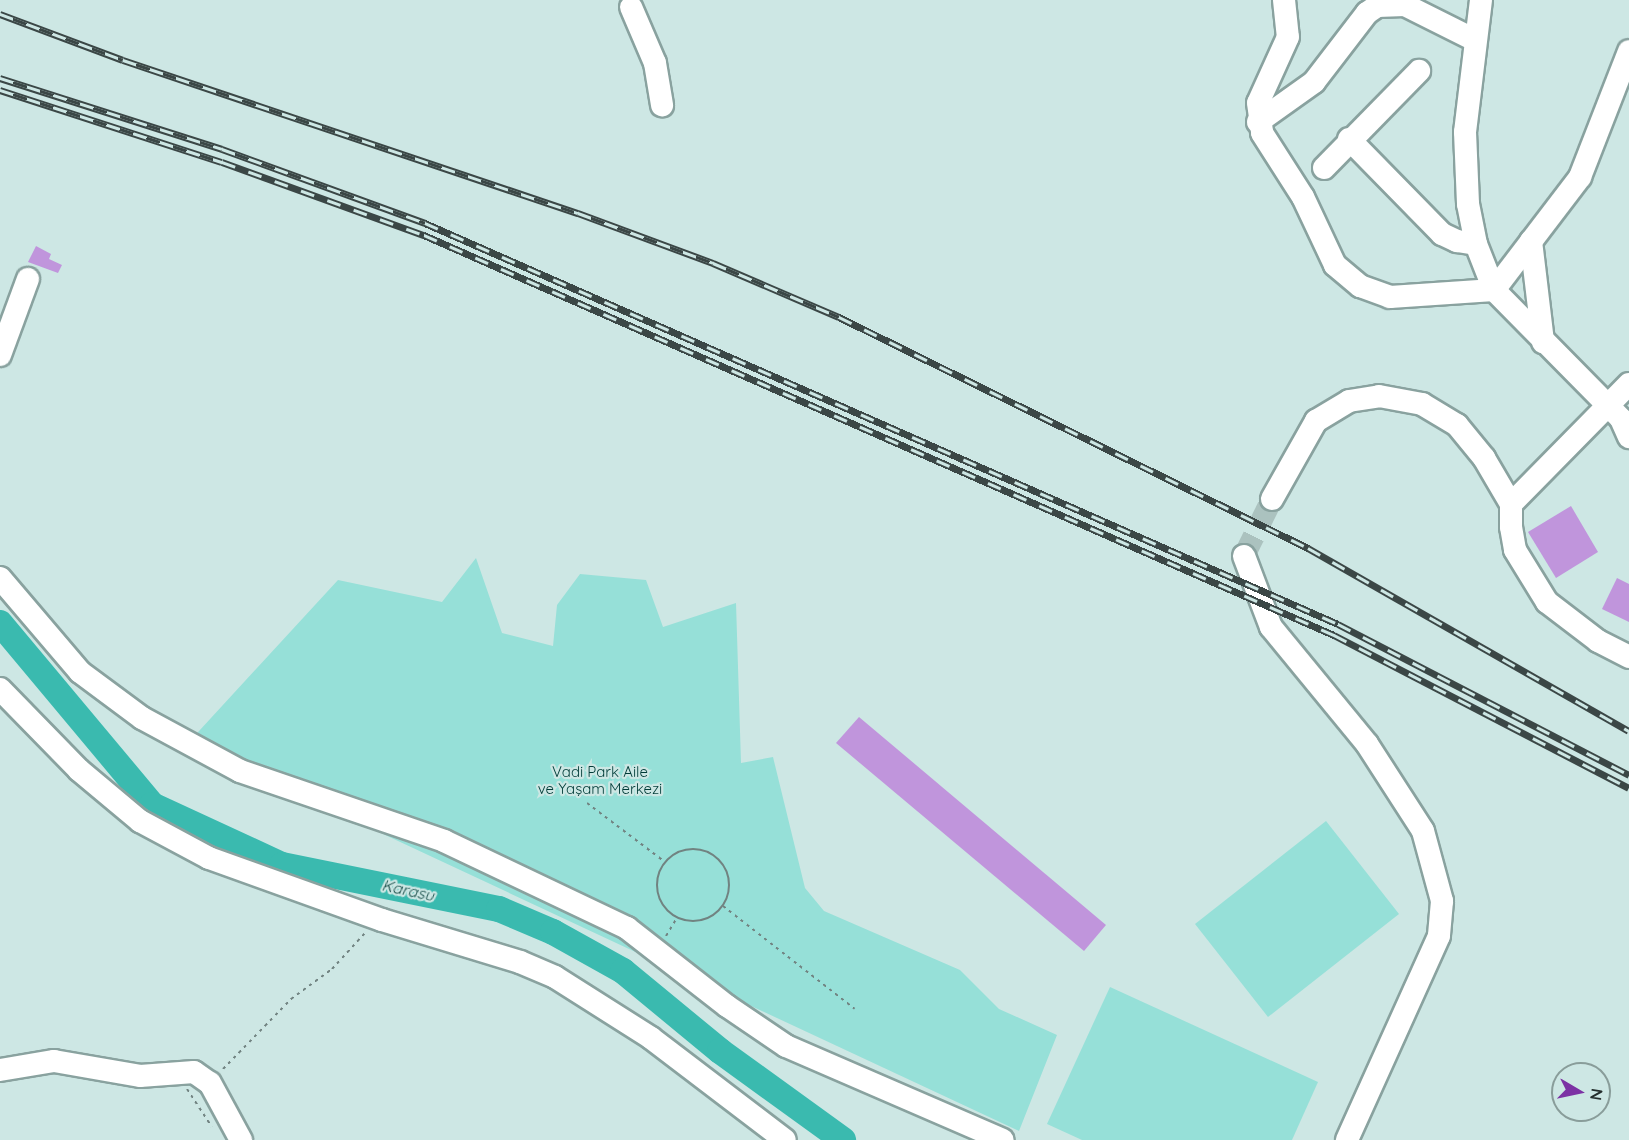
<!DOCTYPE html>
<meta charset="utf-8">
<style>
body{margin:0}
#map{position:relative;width:1629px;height:1140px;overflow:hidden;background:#cde7e4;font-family:Quicksand,sans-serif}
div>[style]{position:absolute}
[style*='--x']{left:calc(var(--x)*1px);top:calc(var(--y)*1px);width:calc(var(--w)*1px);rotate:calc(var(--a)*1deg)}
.green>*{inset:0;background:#96e0d8}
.river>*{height:26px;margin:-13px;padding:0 13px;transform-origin:13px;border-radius:13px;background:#3abaaf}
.building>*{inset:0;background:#c095dc}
.minor-tunnel>*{height:22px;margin-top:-11px;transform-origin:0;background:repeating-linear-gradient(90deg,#abc2bf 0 22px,transparent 0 33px)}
.path>*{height:2px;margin-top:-1px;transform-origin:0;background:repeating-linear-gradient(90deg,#718381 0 3px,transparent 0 7.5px)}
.path>.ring{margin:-1px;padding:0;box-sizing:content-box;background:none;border:2px solid #718381;border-radius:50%}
.roads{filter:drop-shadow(2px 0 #89a29f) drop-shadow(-2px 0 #89a29f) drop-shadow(0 2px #89a29f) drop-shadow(0 -2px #89a29f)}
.minor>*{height:22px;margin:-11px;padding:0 11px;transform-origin:11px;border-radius:11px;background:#fff}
.rail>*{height:7px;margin-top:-3.5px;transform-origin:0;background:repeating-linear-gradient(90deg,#cde7e4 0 14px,#3b4746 0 28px);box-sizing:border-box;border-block:2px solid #3b4746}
span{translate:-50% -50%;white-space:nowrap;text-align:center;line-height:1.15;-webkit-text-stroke:4.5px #cde7e4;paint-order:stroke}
.park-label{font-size:15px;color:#003c38}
.water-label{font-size:16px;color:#1c514c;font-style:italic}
.north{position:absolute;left:1551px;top:1062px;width:60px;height:60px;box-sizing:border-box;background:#cde7e4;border:2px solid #899d9a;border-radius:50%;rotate:99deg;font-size:16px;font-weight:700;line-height:24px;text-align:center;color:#232d2c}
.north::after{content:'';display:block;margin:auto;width:21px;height:27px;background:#7c32a4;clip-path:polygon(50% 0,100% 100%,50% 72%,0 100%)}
</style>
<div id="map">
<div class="green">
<i style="clip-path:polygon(476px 558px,502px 633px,553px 646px,557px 605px,580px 574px,646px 580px,663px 627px,736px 603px,741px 763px,773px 757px,805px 888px,824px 911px,960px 970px,999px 1009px,1057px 1035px,1019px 1131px,188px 743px,338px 580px,442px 602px)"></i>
<i style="clip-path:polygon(1326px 821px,1399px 914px,1268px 1017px,1195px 924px)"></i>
<i style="clip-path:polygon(1110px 987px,1318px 1082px,1292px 1140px,1082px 1140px,1047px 1124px)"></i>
</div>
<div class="river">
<i style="--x:0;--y:623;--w:237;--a:50.1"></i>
<i style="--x:152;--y:805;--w:143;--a:24.8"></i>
<i style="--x:282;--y:865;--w:221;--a:11.5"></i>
<i style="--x:499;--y:909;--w:59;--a:23.1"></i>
<i style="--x:553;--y:932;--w:80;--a:29.1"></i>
<i style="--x:623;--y:971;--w:126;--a:39.5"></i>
<i style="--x:720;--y:1051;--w:152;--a:35.9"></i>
</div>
<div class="building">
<i style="clip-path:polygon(36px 246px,51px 254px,49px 259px,62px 265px,58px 273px,28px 262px)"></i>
<i style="clip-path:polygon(1571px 506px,1598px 552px,1556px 578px,1528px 532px)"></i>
<i style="clip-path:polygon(1617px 578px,1629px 584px,1629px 622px,1602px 609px)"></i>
<i style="clip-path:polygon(859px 717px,1106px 925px,1084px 951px,836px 743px)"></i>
</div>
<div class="minor-tunnel">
<i style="--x:1244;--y:556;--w:64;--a:-63.8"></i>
</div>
<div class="path">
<i style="--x:587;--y:803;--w:98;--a:37.1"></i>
<i class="ring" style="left:657px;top:849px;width:70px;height:70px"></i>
<i style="--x:723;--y:906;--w:167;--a:38"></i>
<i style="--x:666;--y:936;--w:21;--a:-59"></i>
<i style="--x:223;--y:1069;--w:98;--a:-45.8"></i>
<i style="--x:291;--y:999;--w:51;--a:-36.2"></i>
<i style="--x:332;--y:969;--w:49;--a:-47.5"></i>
<i style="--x:187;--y:1089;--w:45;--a:56.7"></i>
</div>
<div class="roads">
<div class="minor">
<i style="--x:1284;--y:0;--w:37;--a:84"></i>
<i style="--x:1288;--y:37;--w:72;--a:114.4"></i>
<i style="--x:1258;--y:103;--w:30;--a:82"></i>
<i style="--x:1262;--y:133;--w:76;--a:57.4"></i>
<i style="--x:1303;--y:197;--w:75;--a:64.8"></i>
<i style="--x:1335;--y:265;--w:33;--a:40"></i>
<i style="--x:1360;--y:286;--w:32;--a:20"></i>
<i style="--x:1390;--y:297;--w:104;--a:-3.9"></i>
<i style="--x:1494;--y:290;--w:142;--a:-52.7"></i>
<i style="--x:1580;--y:177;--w:135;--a:-68.7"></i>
<i style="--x:1481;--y:0;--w:133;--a:96.9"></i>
<i style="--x:1465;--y:132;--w:72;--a:87.6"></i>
<i style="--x:1468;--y:204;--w:41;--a:78.7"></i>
<i style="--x:1476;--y:244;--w:49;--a:68.6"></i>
<i style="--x:1494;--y:290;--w:181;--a:45.4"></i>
<i style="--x:1621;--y:419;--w:20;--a:66"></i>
<i style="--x:631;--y:7;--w:61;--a:66.8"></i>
<i style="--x:655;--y:63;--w:43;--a:80.5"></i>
<i style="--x:1258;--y:122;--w:69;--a:-35.5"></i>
<i style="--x:1314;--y:82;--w:87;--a:-52.5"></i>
<i style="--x:1367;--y:13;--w:12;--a:-35"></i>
<i style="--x:1377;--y:6;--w:28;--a:-2"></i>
<i style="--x:1405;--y:5;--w:78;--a:26.6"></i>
<i style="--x:1349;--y:139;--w:133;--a:45.6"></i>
<i style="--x:1442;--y:234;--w:17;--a:25"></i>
<i style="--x:1457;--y:241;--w:19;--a:9"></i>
<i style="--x:1324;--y:168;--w:136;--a:-45.6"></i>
<i style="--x:1531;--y:241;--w:102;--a:83.2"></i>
<i style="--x:0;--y:355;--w:81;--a:-69.8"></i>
<i style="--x:1629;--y:384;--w:168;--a:134.5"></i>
<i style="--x:1511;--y:504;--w:23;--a:90"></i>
<i style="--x:1511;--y:527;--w:23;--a:80"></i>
<i style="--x:1515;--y:550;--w:61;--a:58.4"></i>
<i style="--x:1547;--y:602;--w:64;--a:37.4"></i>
<i style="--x:1598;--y:641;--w:35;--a:27"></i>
<i style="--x:1272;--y:499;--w:90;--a:-60.6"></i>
<i style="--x:1316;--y:421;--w:39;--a:-31"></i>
<i style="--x:1349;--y:401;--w:30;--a:-9"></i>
<i style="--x:1379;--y:396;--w:44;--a:10.5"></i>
<i style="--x:1422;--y:404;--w:41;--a:31"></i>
<i style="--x:1457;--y:425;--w:43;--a:50.7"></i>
<i style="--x:1484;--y:458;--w:53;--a:59.6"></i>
<i style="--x:1244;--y:556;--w:76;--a:69.2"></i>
<i style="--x:1271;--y:627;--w:151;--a:50.6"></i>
<i style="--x:1367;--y:744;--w:103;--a:57.2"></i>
<i style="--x:1423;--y:831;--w:73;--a:74.8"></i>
<i style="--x:1442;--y:901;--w:35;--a:95"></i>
<i style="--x:1439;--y:936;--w:224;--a:114.3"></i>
<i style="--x:0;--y:578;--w:123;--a:49.6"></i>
<i style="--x:80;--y:672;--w:77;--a:36.6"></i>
<i style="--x:142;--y:718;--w:111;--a:28.4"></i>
<i style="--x:240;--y:771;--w:216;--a:18.9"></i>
<i style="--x:444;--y:841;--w:203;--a:25.4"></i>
<i style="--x:627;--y:928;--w:127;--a:38"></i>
<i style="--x:727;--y:1006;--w:71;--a:34.1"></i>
<i style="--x:786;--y:1046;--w:236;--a:23.4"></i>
<i style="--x:0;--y:689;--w:113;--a:45.7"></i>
<i style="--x:79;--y:770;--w:80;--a:39.9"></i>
<i style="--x:140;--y:821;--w:78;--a:28.2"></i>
<i style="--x:209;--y:858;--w:184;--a:19.7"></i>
<i style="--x:382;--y:920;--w:144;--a:16.9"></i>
<i style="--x:520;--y:962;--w:38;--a:23"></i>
<i style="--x:555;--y:977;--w:114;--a:32.4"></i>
<i style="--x:651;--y:1038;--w:168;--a:37.3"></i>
<i style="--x:0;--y:1070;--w:55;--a:-9.5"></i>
<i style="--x:54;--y:1061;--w:87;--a:9.9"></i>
<i style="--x:140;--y:1076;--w:54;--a:-4.2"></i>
<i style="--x:194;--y:1072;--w:19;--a:35"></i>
<i style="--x:210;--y:1083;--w:65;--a:61.5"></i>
</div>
</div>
<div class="rail">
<i style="--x:0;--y:14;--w:131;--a:20.5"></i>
<i style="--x:123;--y:60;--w:480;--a:18.6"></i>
<i style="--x:578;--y:213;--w:144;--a:20.3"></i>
<i style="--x:713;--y:263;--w:137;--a:23.2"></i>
<i style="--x:839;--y:317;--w:523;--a:26.22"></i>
<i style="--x:1308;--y:548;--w:369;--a:29.7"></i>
<i style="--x:0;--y:78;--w:233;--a:17.7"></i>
<i style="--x:222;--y:149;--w:216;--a:20"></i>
<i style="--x:425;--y:223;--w:997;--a:23.71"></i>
<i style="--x:1338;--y:624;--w:328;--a:27.4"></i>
<i style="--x:0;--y:90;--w:233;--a:18"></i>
<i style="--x:222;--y:162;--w:215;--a:19.9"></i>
<i style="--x:424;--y:235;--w:994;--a:23.73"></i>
<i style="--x:1334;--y:635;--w:332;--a:27.4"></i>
</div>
<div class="park-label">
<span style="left:600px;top:780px">Vadi Park Aile<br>ve Yaşam Merkezi</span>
</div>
<div class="water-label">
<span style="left:408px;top:890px;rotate:12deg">Karasu</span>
</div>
<div class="north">N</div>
</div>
